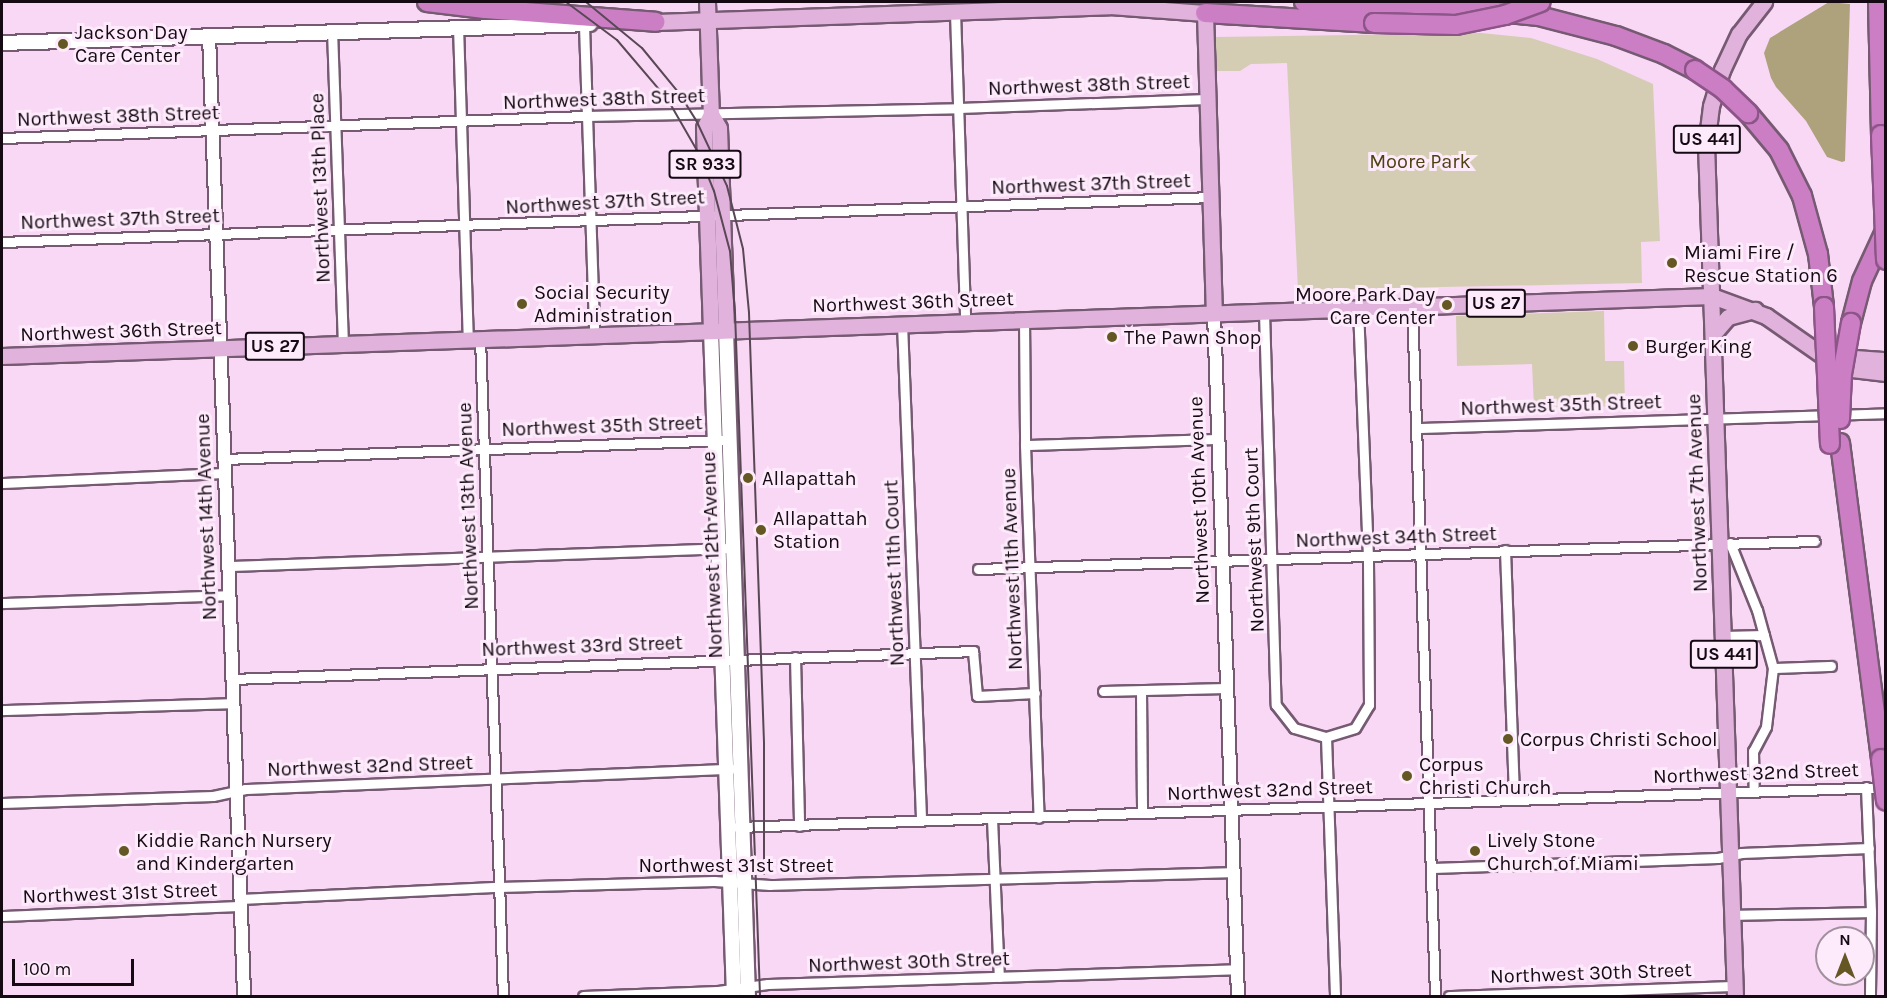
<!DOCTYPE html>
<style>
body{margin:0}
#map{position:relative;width:1887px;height:998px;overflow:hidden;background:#f8d8f4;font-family:Karla,sans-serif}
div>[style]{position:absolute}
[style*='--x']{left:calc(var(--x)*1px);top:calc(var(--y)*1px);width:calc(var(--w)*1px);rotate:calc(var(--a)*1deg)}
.green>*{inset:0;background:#d4cdb3}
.water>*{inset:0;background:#ada27b}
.roads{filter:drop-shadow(2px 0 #755a72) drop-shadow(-2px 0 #755a72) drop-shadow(0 2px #755a72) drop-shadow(0 -2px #755a72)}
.minor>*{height:9px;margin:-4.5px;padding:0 4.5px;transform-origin:4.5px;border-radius:4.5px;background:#fff}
.tertiary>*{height:12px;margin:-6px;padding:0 6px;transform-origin:6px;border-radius:6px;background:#fff}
.secondary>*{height:14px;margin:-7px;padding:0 7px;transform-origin:7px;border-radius:7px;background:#fff}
.primary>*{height:15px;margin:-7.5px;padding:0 7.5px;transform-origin:7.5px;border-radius:7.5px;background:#e0b2dc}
.motorway>*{height:18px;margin:-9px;padding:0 9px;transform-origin:9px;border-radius:9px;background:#cc7ec5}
.rail>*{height:2px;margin:-1px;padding:0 1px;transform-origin:1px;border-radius:1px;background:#594756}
.bridges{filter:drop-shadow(2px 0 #8c5587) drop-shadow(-2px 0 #8c5587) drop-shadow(0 2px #8c5587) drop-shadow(0 -2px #8c5587)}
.motorway-bridge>*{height:18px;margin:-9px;padding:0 9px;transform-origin:9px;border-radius:9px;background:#cc7ec5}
.dots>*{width:16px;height:16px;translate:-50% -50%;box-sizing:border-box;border:3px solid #fdeafb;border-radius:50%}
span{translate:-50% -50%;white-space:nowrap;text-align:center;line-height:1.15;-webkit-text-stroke:6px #fdeafb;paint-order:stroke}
.shield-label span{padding:2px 4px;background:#fdeafb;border:2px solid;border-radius:4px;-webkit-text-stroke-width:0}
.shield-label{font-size:18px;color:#150a13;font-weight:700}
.poi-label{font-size:20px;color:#150a13}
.left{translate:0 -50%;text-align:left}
.right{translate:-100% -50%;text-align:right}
.street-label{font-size:20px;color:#150a13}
.park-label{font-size:20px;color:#4d4110}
.frame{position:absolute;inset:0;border:3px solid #150a13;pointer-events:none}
.north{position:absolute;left:1815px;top:926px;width:60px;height:60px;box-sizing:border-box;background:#fdeafb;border:2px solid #a0909e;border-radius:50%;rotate:0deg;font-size:16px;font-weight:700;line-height:24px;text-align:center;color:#150a13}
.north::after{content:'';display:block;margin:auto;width:21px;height:27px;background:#645724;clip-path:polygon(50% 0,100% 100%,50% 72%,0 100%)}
.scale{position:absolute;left:12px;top:959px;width:122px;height:27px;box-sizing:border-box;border:3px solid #150a13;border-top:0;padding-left:8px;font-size:18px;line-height:21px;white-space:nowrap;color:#150a13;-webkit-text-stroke:4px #fdeafb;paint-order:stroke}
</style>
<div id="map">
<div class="green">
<i style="clip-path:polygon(1481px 33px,1531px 38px,1597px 59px,1653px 84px,1660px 241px,1641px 242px,1642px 283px,1298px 290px,1287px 63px,1251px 64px,1240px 71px,1214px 71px,1214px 37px)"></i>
<i style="clip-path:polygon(1604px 311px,1605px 361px,1624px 361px,1625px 406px,1534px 408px,1532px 364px,1457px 366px,1456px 316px)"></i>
</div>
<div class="water">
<i style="clip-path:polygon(1829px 2px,1850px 4px,1845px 161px,1842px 162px,1827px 157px,1806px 121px,1776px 87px,1771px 78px,1764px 53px,1770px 38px)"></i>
</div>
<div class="roads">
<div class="minor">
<i style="--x:955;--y:12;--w:309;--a:88.1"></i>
<i style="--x:584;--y:25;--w:309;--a:88.1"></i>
<i style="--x:458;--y:26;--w:313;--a:88.2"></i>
<i style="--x:332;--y:30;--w:314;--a:88"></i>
<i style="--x:2;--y:138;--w:584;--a:-2.16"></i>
<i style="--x:586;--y:116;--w:373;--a:-1.2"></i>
<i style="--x:959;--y:108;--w:248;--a:-2.1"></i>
<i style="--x:2;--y:242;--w:1210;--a:-2.13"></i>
<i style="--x:1412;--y:305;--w:691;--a:88.09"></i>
<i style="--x:1264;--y:312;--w:393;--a:88.3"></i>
<i style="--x:1276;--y:705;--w:29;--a:52"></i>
<i style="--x:1294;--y:728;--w:33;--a:16"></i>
<i style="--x:1024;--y:319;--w:126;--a:89.5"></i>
<i style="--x:1025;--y:445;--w:373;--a:87.9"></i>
<i style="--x:902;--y:323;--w:498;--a:87.8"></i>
<i style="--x:480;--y:338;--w:658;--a:88"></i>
<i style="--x:1417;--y:428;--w:469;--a:-1.8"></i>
<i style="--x:1025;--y:445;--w:194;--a:-1.8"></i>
<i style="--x:224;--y:459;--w:504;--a:-2.16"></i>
<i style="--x:2;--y:483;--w:223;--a:-2.6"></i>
<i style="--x:1730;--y:543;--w:72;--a:68.1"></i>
<i style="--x:1757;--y:610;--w:60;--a:74.6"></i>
<i style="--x:1773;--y:668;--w:59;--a:96.8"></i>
<i style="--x:1766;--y:727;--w:27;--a:118"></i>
<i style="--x:1753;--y:751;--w:39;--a:89"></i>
<i style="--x:1505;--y:550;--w:248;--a:87.9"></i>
<i style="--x:229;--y:566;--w:503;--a:-2.05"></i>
<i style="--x:978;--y:569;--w:837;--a:-1.92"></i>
<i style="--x:2;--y:603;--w:227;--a:-2"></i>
<i style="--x:1723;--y:636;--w:41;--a:-1.4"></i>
<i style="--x:795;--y:657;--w:169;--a:88.6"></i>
<i style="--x:1773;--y:668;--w:58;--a:-2"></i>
<i style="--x:232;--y:679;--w:742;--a:-2.16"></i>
<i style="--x:973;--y:651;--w:45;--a:84.9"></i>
<i style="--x:977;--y:696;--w:58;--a:-3"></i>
<i style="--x:1103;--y:691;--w:123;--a:-1.4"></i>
<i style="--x:1141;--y:691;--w:121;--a:89.5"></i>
<i style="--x:2;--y:710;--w:231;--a:-1.7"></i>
<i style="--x:1326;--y:737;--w:30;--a:-17"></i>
<i style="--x:1355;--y:728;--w:27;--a:-59"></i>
<i style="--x:1369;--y:705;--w:148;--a:-90.4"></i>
<i style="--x:1368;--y:557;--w:249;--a:-92.3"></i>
<i style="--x:1326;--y:737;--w:259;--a:88"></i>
<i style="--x:1866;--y:787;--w:125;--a:87.7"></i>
<i style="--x:1871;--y:912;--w:84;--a:90.7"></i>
<i style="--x:2;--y:803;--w:211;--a:-1.9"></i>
<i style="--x:213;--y:796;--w:33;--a:-12"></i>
<i style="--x:245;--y:789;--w:487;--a:-2.4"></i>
<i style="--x:992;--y:819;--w:158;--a:87.5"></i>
<i style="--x:737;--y:827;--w:1150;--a:-1.99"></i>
<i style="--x:1433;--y:868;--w:285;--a:-2"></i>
<i style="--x:1718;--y:858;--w:24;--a:-12"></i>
<i style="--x:1741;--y:853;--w:128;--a:-2.2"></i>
<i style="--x:240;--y:899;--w:259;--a:-2.7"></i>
<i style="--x:499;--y:887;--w:215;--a:-1.6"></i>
<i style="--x:714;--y:881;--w:56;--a:4.1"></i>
<i style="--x:770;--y:885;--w:463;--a:-1.6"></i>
<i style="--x:1732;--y:915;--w:139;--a:-1.2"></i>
<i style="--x:2;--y:916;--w:238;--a:-2.4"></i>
<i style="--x:583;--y:996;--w:135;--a:-2.1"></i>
<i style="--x:718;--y:991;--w:50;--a:-8"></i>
<i style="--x:768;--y:984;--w:469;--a:-1.8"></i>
<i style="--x:1449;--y:996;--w:286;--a:-2"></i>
</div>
<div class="tertiary">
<i style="--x:209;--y:35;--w:962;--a:87.91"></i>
<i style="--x:1214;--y:313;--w:683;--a:87.99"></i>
</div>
<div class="secondary">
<i style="--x:2;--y:43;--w:588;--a:-1.85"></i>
<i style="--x:711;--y:330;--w:666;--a:88.02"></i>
<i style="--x:726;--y:330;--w:666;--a:88.11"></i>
</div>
<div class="primary">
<i style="--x:707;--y:2;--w:112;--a:88"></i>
<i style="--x:711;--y:114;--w:16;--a:60"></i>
<i style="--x:719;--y:128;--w:202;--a:88"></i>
<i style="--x:656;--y:22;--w:454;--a:-2"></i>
<i style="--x:1110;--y:6;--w:95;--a:4.2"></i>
<i style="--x:1205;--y:13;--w:300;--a:88.3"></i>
<i style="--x:711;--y:330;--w:202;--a:-92"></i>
<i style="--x:704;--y:128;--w:16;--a:-63"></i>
<i style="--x:1714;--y:333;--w:21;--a:-49"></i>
<i style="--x:1728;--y:317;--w:28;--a:-15"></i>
<i style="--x:1816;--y:347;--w:41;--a:15.8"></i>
<i style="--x:1855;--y:358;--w:31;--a:4"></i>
<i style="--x:2;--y:356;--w:1711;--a:-2.01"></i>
<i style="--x:1712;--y:296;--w:58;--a:20.3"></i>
<i style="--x:1766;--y:316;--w:80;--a:34.9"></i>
<i style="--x:1832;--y:362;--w:21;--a:19"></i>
<i style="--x:1852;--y:369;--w:34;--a:7"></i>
<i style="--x:1735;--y:996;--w:850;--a:-91.95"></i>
<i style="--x:1706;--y:146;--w:40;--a:-82.9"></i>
<i style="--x:1711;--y:106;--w:38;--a:-73"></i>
<i style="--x:1722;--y:70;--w:40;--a:-65"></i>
<i style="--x:1739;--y:34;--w:41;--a:-52"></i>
</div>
<div class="motorway">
<i style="--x:427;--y:2;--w:58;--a:6.9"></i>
<i style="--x:485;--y:9;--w:171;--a:4.3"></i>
<i style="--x:1304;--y:2;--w:63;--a:5.4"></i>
<i style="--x:1367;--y:8;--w:120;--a:1.4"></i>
<i style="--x:1487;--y:11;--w:52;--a:5.5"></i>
<i style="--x:1539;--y:16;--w:80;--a:14.6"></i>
<i style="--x:1616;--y:36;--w:51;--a:20.6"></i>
<i style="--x:1664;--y:54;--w:35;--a:27"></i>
<i style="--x:1878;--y:2;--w:133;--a:88.7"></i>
<i style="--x:1205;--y:13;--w:169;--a:3.4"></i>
<i style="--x:1748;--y:113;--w:48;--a:50"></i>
<i style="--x:1779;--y:150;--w:51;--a:63.4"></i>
<i style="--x:1802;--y:196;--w:60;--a:74.6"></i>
<i style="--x:1818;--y:254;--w:53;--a:83.5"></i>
<i style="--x:1851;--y:323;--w:43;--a:-75.3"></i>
<i style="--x:1862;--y:281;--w:57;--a:-65.2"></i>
<i style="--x:1840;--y:443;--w:319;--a:82.6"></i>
</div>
</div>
<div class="rail">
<i style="--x:566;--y:2;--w:64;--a:36.7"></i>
<i style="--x:617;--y:40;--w:79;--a:49.6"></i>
<i style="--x:668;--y:100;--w:62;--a:60.1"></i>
<i style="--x:699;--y:154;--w:40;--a:68"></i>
<i style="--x:714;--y:191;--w:62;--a:75.1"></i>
<i style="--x:730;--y:251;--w:62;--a:85.4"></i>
<i style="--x:735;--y:313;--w:683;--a:87.9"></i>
<i style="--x:586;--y:2;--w:72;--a:39.4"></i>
<i style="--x:642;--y:48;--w:58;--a:50.6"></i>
<i style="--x:679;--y:93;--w:32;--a:58"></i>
<i style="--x:696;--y:120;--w:73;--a:64.8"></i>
<i style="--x:727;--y:186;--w:65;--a:75.7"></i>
<i style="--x:743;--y:249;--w:64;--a:84.6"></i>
<i style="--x:749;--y:313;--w:430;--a:88"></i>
<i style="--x:764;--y:743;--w:131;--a:90"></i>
</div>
<div class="bridges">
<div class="motorway-bridge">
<i style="--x:1374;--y:23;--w:82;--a:1.4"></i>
<i style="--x:1456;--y:25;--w:50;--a:-11.5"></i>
<i style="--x:1505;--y:15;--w:38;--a:-20"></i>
<i style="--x:1695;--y:70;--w:34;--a:34"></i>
<i style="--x:1723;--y:89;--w:35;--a:44"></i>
<i style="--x:1881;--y:135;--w:125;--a:87.7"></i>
<i style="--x:1824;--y:307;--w:137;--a:87.5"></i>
<i style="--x:1840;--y:419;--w:45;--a:-87.5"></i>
<i style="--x:1842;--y:374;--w:52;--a:-80"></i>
<i style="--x:1881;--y:759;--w:42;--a:83.2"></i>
</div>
</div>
<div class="dots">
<i style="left:63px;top:44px;background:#645724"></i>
<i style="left:1672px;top:263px;background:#645724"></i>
<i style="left:522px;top:304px;background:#645724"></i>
<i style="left:1447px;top:305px;background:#645724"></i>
<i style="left:1112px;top:337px;background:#645724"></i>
<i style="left:1633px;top:346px;background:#645724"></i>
<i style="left:748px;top:478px;background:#645724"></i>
<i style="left:761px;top:530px;background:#645724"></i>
<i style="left:1508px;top:739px;background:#645724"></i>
<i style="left:1407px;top:776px;background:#645724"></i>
<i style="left:124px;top:851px;background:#645724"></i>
<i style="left:1475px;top:851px;background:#645724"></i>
</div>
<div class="shield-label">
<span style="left:1707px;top:139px">US 441</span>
<span style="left:705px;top:164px">SR 933</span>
<span style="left:1496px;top:303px">US 27</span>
<span style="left:275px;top:346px">US 27</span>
<span style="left:1724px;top:654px">US 441</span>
</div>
<div class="poi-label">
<span class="left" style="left:75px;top:44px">Jackson Day<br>Care Center</span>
<span class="left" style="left:1684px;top:264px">Miami Fire /<br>Rescue Station 6</span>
<span class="left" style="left:534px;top:304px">Social Security<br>Administration</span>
<span class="right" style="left:1435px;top:306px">Moore Park Day<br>Care Center</span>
<span class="left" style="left:1124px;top:337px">The Pawn Shop</span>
<span class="left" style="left:1645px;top:346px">Burger King</span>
<span class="left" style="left:762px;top:478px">Allapattah</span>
<span class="left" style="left:773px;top:530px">Allapattah<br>Station</span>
<span class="left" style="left:1520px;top:739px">Corpus Christi School</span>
<span class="left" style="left:1419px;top:776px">Corpus<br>Christi Church</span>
<span class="left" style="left:136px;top:852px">Kiddie Ranch Nursery<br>and Kindergarten</span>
<span class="left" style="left:1487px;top:852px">Lively Stone<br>Church of Miami</span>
</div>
<div class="street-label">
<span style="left:1089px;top:85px;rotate:-2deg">Northwest 38th Street</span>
<span style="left:604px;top:99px;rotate:-2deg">Northwest 38th Street</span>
<span style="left:118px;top:116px;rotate:-2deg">Northwest 38th Street</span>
<span style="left:1091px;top:184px;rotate:-2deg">Northwest 37th Street</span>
<span style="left:320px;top:188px;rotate:-92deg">Northwest 13th Place</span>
<span style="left:605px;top:202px;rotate:-3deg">Northwest 37th Street</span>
<span style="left:120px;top:219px;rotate:-2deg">Northwest 37th Street</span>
<span style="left:913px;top:302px;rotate:-2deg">Northwest 36th Street</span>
<span style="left:121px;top:331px;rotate:-2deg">Northwest 36th Street</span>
<span style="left:1561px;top:405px;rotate:-2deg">Northwest 35th Street</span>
<span style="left:602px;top:426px;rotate:-2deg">Northwest 35th Street</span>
<span style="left:1697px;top:493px;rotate:-92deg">Northwest 7th Avenue</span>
<span style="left:1199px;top:500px;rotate:-92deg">Northwest 10th Avenue</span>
<span style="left:468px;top:506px;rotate:-92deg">Northwest 13th Avenue</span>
<span style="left:206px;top:517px;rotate:-92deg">Northwest 14th Avenue</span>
<span style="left:1396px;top:537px;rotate:-2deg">Northwest 34th Street</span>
<span style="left:1254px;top:540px;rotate:-92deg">Northwest 9th Court</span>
<span style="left:712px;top:555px;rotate:-92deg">Northwest 12th Avenue</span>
<span style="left:1012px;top:569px;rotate:-92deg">Northwest 11th Avenue</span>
<span style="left:894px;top:573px;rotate:-92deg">Northwest 11th Court</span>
<span style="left:582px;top:646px;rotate:-2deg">Northwest 33rd Street</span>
<span style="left:370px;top:766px;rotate:-2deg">Northwest 32nd Street</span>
<span style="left:1756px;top:773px;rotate:-2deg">Northwest 32nd Street</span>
<span style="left:1270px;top:790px;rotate:-2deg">Northwest 32nd Street</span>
<span style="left:736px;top:865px">Northwest 31st Street</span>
<span style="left:120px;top:893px;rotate:-2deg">Northwest 31st Street</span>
<span style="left:909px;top:962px;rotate:-2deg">Northwest 30th Street</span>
<span style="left:1591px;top:973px;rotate:-2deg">Northwest 30th Street</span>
</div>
<div class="park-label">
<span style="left:1420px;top:161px">Moore Park</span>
</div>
<div class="frame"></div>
<div class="north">N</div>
<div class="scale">100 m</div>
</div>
